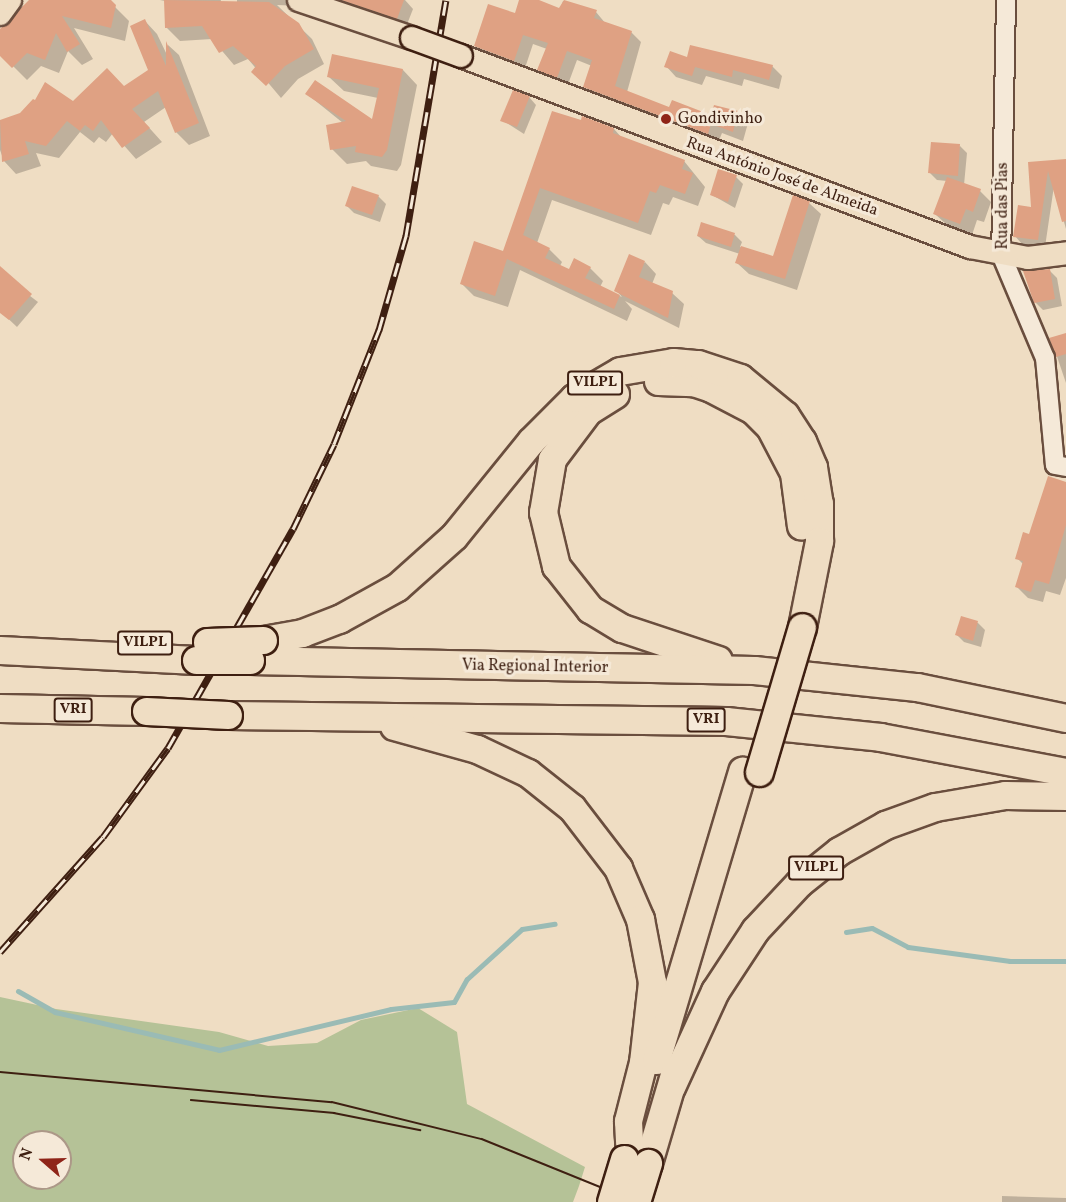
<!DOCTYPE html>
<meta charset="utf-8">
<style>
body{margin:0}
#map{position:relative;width:1066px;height:1202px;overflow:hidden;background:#efddc3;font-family:Vollkorn,serif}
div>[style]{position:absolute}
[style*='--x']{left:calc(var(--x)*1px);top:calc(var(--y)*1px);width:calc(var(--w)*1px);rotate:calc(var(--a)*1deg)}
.green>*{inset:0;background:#b5c297}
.shadow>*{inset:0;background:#0003}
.stream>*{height:5px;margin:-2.5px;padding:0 2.5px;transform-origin:2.5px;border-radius:2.5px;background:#9abbb5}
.building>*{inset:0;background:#dfa183}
.roads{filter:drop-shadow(2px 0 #6a4e3e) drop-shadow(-2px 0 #6a4e3e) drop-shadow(0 2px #6a4e3e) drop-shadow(0 -2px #6a4e3e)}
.minor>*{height:18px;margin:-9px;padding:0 9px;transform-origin:9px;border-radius:9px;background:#f5e9d8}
.major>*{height:22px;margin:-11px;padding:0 11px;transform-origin:11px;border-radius:11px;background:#efddc3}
.highway>*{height:27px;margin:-13.5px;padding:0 13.5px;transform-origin:13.5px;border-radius:13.5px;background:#efddc3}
.tram>*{height:1.5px;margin:-0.75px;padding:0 0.75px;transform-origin:0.75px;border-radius:0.75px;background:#3e1f11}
.rail>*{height:7px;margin-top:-3.5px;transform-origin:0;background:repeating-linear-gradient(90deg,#f5e9d8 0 14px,#3e1f11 0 28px);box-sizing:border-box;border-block:2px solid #3e1f11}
.bridges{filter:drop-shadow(2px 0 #3e1f11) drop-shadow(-2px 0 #3e1f11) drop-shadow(0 2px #3e1f11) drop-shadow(0 -2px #3e1f11)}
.major-bridge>*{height:22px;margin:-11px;padding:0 11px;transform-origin:11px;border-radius:11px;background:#efddc3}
.highway-bridge>*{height:27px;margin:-13.5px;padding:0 13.5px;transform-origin:13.5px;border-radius:13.5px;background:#efddc3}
.dots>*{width:16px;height:16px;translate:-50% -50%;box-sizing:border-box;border:3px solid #f5e9d8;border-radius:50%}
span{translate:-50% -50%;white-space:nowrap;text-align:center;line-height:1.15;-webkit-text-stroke:6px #f5e9d8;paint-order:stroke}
.shield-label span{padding:2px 4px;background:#f5e9d8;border:2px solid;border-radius:4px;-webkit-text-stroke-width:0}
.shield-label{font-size:15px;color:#3e1f11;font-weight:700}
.poi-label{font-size:16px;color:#3e1f11}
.left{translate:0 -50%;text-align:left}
.street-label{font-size:16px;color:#3e1f11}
.north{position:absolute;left:12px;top:1130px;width:60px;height:60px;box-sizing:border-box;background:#f5e9d8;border:2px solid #ac9888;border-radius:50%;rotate:290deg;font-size:16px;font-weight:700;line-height:24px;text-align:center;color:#3e1f11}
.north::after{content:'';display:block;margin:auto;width:21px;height:27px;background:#8f2418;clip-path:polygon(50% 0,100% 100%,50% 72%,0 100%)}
</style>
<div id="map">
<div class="green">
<i style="clip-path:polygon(evenodd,0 997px,56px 1009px,219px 1032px,268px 1046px,317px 1043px,361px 1020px,418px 1008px,457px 1032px,467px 1104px,585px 1167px,579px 1186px,573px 1202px,0 1202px,0 997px,24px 1142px,60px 1142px,60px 1178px,24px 1178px,24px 1142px)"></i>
</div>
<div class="shadow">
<i style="clip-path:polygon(31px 0,110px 2px,129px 21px,125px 41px,74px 28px,93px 59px,82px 65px,68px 51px,59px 73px,41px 66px,27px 80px,0 53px,0 31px)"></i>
<i style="clip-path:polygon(160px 0,221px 0,220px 4px,237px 4px,237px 0,309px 0,302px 6px,277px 5px,312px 39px,324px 64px,298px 79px,281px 98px,248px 59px,234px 65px,212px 39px,180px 41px,166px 27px,165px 1px)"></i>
<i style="clip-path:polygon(341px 0,405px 0,413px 9px,406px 27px,349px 8px)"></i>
<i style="clip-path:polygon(521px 0,535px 0,560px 10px,563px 1px,596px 12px,606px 24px,631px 32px,641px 42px,627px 92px,670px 109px,712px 117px,715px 106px,738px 112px,748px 123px,743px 141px,722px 133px,718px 143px,595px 97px,585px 87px,592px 66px,577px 60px,567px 87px,549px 80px,539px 70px,547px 49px,533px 44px,524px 71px,486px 56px,475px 46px,516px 15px)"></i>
<i style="clip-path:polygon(145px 21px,157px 34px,168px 57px,168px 45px,179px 55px,210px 136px,189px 145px,176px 132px,166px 107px,144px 122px,162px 142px,136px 159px,113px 133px,106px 142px,99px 137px,94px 143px,80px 132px,59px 158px,36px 153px,41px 166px,16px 174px,4px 161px,0 150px,0 121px,124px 88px,150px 71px)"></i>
<i style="clip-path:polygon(666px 66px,772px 66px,782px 76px,779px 89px,744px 79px,742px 86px,706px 76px,702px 85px,676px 77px)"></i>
<i style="clip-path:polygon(403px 70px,417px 85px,401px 165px,397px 171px,371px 166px,366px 161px,347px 164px,332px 149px,343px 123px,307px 94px,373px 121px,378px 98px,344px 91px,329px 77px)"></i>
<i style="clip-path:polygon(529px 97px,536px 105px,524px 134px,502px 120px)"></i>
<i style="clip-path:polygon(553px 113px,614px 129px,622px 138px,684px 161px,705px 187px,698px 206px,673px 197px,669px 205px,663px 203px,651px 235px,552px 200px,537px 243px,549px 249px,562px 262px,560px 266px,569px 271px,590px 268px,603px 281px,600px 287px,622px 297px,616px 290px,645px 262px,656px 274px,652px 284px,672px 293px,684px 304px,679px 328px,625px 301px,632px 309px,627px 321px,520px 270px,508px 307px,474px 296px,462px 284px,503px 253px)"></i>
<i style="clip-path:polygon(960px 146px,967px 153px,964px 185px,980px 191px,991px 202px,984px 222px,977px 220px,972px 235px,947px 225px,935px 214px,947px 181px,937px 180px,930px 173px)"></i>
<i style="clip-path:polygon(1066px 161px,1066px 229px,1054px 186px,1045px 247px,1022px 244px,1015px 236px,1033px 209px,1030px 164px)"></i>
<i style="clip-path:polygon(736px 177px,743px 184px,735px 208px,712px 195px)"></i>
<i style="clip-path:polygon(378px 196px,386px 204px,380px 222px,354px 213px,347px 206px)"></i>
<i style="clip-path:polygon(809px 203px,821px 214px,797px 290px,749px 274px,737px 263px,740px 254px,706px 243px,698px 236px,702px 224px,735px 235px,742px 242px,740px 247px,774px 258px)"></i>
<i style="clip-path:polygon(1049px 270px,1057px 278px,1062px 306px,1043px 310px,1035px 302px)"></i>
<i style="clip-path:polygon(0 273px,38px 302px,17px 327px,0 311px)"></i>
<i style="clip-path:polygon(1051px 339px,1066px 341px,1066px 383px)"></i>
<i style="clip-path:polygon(1066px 483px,1066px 578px,1060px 595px,1046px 591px,1043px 602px,1028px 598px,1017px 587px,1023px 564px,1017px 558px)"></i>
<i style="clip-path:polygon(962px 618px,978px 623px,985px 630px,981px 647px,964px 642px,957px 635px)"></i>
<i style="clip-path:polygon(1002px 1196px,1066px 1198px,1066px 1202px,1002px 1202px)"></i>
</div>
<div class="stream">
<i style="--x:846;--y:932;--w:26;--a:-9"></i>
<i style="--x:872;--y:928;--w:41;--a:27.8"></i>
<i style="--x:908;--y:947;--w:103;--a:7.8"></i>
<i style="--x:1010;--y:961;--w:56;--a:0"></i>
<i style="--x:18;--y:991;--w:43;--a:29.6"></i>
<i style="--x:55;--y:1012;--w:168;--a:13"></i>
<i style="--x:219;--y:1050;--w:177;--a:-13.4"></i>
<i style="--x:391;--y:1009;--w:63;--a:-6.3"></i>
<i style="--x:454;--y:1002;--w:26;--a:-61"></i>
<i style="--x:467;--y:979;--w:74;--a:-42.3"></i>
<i style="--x:522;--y:929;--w:33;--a:-9"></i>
</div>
<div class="building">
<i style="clip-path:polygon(29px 0,111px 0,116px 5px,111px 28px,62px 16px,80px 44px,67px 52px,56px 33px,45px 60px,27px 53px,12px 68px,0 56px,0 29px)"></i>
<i style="clip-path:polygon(164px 0,269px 2px,299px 23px,314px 49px,285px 66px,266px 86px,251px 72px,256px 66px,233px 46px,219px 53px,202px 26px,165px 28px)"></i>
<i style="clip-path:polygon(341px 0,404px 0,397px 19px)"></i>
<i style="clip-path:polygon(519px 0,539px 0,559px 8px,564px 0,597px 10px,594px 18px,632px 31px,615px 86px,669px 107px,672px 100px,711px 115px,714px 105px,738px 111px,733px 132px,711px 124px,708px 134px,583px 87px,592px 60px,567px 51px,557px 78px,537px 70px,548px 43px,523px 35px,514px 61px,474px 46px,488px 4px,515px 13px)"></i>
<i style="clip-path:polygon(145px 19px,166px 66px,166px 41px,199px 123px,175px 133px,158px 91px,132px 109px,150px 128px,122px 148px,101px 120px,93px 131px,85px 125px,80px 131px,67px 121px,46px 146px,25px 141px,29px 154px,2px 162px,0 120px,20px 113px,33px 99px,35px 100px,45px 82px,73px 101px,107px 68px,124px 86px,148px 70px,130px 26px)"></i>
<i style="clip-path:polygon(690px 45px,773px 65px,769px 80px,733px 70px,732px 77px,695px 67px,692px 76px,664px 67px,670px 51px,687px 57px)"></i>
<i style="clip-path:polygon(332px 54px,403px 69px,387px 150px,382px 157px,355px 152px,356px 146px,330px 150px,326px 125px,346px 121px,305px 94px,315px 80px,372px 119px,379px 88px,327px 77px)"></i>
<i style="clip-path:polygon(513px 90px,530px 96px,517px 127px,500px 121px)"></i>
<i style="clip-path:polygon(552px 111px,581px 120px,582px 116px,614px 128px,613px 133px,685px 160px,682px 169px,693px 173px,685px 194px,660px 185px,656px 193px,650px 191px,638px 223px,540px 188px,523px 235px,550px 248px,545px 258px,569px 269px,574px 258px,591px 267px,585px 278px,620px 295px,614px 309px,507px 259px,495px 296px,460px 284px,474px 241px,503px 251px)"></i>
<i style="clip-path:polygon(931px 142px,960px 144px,958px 176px,928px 173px)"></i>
<i style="clip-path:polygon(1066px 159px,1066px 221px,1062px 222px,1048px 171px,1038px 240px,1013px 237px,1018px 205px,1031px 207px,1028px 162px)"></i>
<i style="clip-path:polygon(718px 169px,737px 175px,728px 202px,710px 195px)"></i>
<i style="clip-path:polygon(947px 177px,981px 189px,973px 212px,966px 209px,960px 224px,933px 214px)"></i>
<i style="clip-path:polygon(352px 186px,379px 195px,372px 215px,345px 206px)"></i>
<i style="clip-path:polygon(793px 195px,810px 201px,785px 279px,735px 263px,741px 246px,773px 256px)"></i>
<i style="clip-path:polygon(701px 222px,735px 233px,731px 247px,697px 236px)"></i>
<i style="clip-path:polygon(629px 254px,645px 261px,639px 277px,673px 291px,668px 318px,614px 291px)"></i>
<i style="clip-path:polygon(0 266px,32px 294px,9px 320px,0 313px)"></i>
<i style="clip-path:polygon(1050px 269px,1055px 299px,1034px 303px,1023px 271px)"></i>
<i style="clip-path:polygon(1066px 333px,1066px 354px,1056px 357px,1049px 338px)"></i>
<i style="clip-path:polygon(1048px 476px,1066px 482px,1066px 525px,1049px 584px,1035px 580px,1031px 592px,1015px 587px,1023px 561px,1015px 559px,1023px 532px,1029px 534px)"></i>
<i style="clip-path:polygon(961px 616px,978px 621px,973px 641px,955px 635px)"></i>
</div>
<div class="roads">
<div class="minor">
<i style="--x:1006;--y:0;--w:254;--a:91.1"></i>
<i style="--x:1001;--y:254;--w:113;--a:67.1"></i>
<i style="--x:1045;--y:358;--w:107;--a:84.7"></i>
<i style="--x:1055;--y:465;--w:11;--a:10"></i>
</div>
<div class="major">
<i style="--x:299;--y:0;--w:119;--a:18.6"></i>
<i style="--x:0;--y:14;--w:17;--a:-54"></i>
<i style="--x:461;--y:56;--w:544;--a:20.57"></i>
<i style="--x:970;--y:247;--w:59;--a:10.7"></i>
<i style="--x:1028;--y:258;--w:38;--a:-7"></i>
</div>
<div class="highway">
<i style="--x:658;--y:381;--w:35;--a:2"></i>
<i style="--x:693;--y:382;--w:19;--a:18"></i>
<i style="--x:711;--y:388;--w:47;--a:27.6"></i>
<i style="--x:753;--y:410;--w:24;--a:45"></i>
<i style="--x:770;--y:427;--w:52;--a:62.4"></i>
<i style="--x:794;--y:473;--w:53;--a:82.5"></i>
<i style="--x:615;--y:394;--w:32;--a:148"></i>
<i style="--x:588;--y:411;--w:60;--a:126.9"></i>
<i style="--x:552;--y:459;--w:54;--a:99.6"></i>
<i style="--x:543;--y:512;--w:56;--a:76.5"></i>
<i style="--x:556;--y:566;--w:55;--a:51.7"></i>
<i style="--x:590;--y:609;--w:37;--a:31"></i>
<i style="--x:622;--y:628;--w:101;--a:18.4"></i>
<i style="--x:263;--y:640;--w:40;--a:-10"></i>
<i style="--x:302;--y:633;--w:40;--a:-21"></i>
<i style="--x:339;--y:619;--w:66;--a:-28.9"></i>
<i style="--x:397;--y:587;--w:76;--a:-41.8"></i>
<i style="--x:454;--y:536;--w:122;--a:-51"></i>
<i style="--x:531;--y:441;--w:61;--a:-45"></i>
<i style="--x:574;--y:398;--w:53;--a:-30.4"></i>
<i style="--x:620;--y:371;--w:54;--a:-9.6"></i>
<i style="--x:673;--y:362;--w:25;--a:5"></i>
<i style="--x:698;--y:364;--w:44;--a:18.4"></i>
<i style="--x:740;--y:378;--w:58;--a:39.4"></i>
<i style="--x:785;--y:415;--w:31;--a:57"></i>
<i style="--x:802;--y:441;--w:28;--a:67"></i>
<i style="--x:813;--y:467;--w:36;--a:81"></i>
<i style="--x:819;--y:503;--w:38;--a:90"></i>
<i style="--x:819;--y:541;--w:88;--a:101.2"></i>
<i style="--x:0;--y:650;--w:196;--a:2.9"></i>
<i style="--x:250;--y:660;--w:504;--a:1.14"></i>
<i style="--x:754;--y:670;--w:164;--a:6"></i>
<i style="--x:917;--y:687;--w:152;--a:11.8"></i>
<i style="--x:0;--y:708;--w:146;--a:1.2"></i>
<i style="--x:228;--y:715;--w:498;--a:0.7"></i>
<i style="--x:726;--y:721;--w:155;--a:5.9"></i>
<i style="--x:880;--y:737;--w:189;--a:10.7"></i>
<i style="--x:394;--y:726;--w:86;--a:15.5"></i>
<i style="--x:477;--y:749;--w:56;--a:25.2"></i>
<i style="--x:528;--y:773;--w:56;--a:38.5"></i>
<i style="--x:572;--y:808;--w:76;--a:52.5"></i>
<i style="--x:618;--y:868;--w:56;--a:66.7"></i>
<i style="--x:640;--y:919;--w:64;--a:79.2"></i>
<i style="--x:652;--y:982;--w:81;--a:96.4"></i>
<i style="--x:643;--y:1062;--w:61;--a:104.3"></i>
<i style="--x:628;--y:1121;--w:22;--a:87"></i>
<i style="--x:656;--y:1060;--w:302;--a:-73.4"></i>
<i style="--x:671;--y:1087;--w:106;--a:-65.4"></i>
<i style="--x:715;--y:991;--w:73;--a:-56.7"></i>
<i style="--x:755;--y:930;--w:64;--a:-46.9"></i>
<i style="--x:799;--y:883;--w:51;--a:-38.7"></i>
<i style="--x:839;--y:851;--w:53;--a:-29.5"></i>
<i style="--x:885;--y:825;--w:53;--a:-19.8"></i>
<i style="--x:935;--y:807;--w:71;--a:-9.7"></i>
<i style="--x:1005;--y:795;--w:61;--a:0.9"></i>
<i style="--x:648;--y:1163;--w:96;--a:-73.6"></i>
</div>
</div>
<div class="tram">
<i style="--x:0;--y:1072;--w:333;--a:5.2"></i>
<i style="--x:332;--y:1102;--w:154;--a:13.9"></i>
<i style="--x:482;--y:1139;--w:167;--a:22.1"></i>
<i style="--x:191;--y:1100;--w:144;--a:5.2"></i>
<i style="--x:334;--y:1113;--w:88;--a:11.2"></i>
</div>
<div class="rail">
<i style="--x:0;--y:952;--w:154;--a:-48.2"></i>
<i style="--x:103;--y:837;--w:110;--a:-53.9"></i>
<i style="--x:168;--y:748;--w:252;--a:-60.3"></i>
<i style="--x:293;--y:529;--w:94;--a:-64.2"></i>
<i style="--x:334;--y:444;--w:123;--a:-68.5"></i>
<i style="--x:379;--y:330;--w:98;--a:-74"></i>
<i style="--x:406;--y:236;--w:239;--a:-80.4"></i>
</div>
<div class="bridges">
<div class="major-bridge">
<i style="--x:412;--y:38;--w:52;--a:20.2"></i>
</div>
<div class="highway-bridge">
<i style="--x:207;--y:642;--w:56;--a:-2"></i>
<i style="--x:196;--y:660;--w:54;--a:0"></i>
<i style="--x:146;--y:711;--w:82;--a:2.8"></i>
<i style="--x:759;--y:772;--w:151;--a:-73.5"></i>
<i style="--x:611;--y:1202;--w:45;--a:-73.2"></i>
<i style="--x:636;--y:1202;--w:41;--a:-72.9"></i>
</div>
</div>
<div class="dots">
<i style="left:666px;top:119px;background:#8f2418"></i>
</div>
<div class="shield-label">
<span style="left:595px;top:383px">VILPL</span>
<span style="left:145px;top:643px">VILPL</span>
<span style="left:73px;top:710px">VRI</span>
<span style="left:706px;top:720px">VRI</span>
<span style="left:816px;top:868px">VILPL</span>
</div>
<div class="poi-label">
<span class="left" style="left:678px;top:119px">Gondivinho</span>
</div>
<div class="street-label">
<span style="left:782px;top:177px;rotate:20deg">Rua António José de Almeida</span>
<span style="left:1003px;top:206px;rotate:-90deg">Rua das Pias</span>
<span style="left:535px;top:667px;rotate:1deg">Via Regional Interior</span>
</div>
<div class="north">N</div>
</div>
